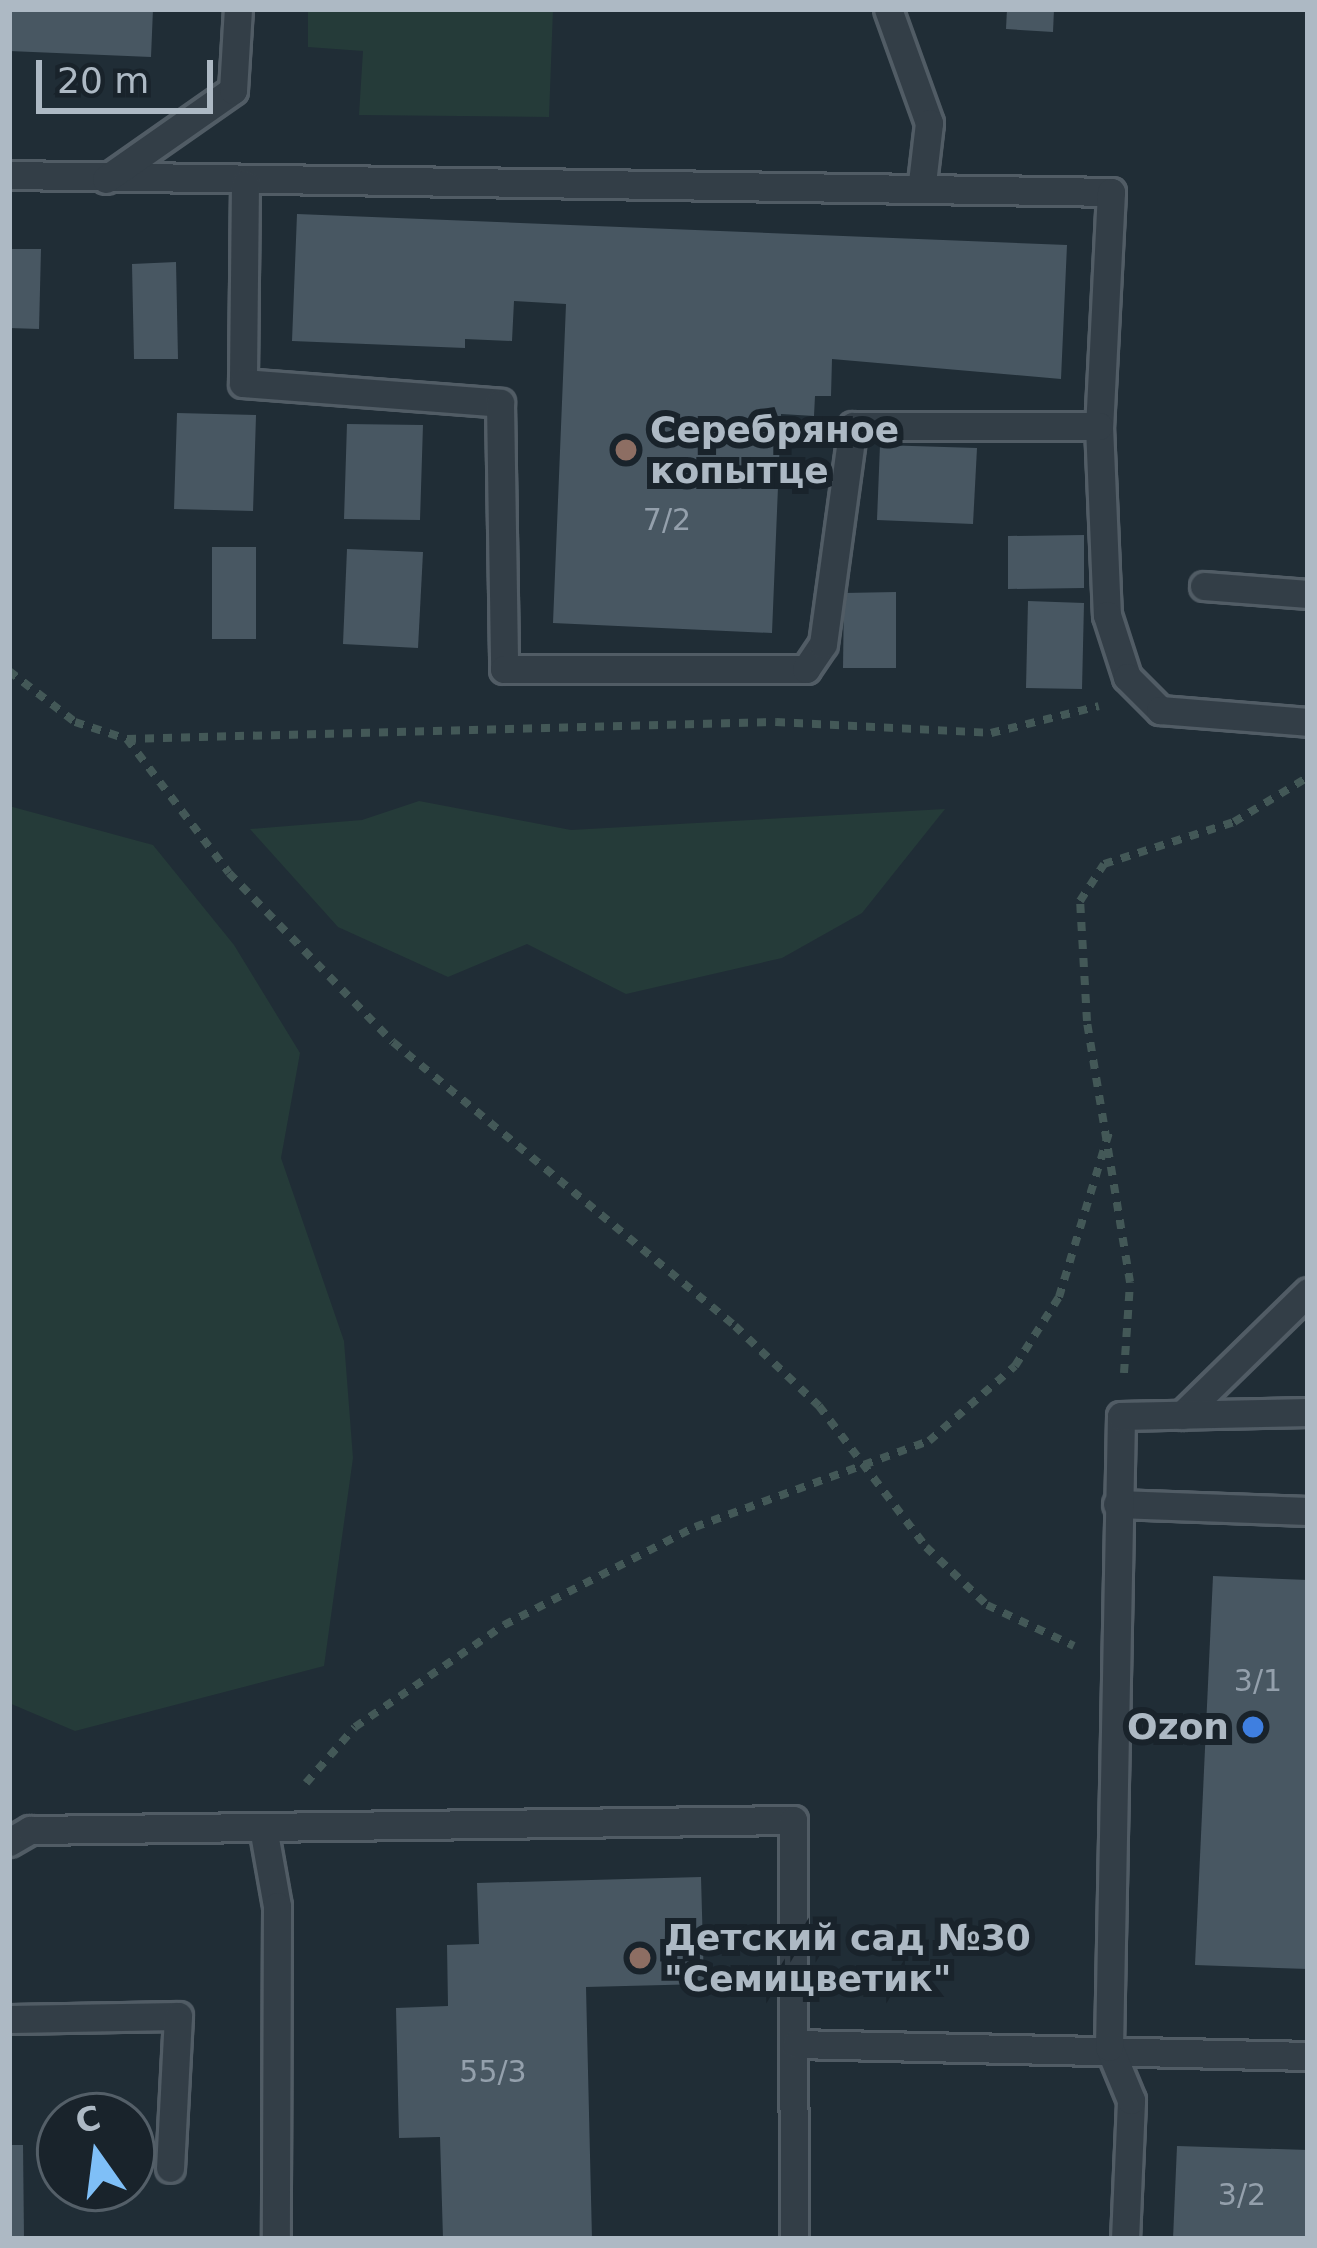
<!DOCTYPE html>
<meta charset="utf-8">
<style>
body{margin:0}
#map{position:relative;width:1317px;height:2248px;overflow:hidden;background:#202d36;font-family:"DejaVu Sans",sans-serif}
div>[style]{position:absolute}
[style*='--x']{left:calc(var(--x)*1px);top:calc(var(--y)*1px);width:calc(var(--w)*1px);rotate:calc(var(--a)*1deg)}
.green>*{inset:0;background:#253b39}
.building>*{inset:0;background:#485762}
.path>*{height:8px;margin-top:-4px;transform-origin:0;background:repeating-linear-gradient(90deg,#435857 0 9px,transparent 0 18px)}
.roads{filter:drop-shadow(3px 0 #515c65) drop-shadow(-3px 0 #515c65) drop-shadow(0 3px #515c65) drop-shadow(0 -3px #515c65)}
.service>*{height:27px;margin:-13.5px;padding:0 13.5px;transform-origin:13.5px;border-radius:13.5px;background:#333e47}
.dots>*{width:33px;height:33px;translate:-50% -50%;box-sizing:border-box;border:6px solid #19232b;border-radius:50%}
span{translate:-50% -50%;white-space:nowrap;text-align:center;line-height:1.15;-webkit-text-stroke:12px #19232b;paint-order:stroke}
.number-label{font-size:30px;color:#94a0ac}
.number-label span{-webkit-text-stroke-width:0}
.poi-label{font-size:36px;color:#adb9c4;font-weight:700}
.left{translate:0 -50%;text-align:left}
.right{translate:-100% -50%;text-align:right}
.frame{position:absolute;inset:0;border:12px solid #adb9c4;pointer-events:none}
.north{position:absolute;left:36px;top:2092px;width:120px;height:120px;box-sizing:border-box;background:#19232b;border:3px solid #545f68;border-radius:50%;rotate:346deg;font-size:33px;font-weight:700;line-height:48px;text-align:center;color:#adb9c4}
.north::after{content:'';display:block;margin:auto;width:42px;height:54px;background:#7fbff7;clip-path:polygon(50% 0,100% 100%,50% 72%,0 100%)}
.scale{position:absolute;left:36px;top:60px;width:177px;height:54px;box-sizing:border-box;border:6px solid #adb9c4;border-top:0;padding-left:15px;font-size:36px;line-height:42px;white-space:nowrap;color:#adb9c4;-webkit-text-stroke:9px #19232b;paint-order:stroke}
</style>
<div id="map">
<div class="green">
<i style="clip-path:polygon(308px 9px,553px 9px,549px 117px,359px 115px,363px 51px,308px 47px)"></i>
<i style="clip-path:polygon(419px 801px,571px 830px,945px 809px,862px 913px,782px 958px,626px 994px,527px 944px,448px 977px,338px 927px,250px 829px,362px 820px)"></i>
<i style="clip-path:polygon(9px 806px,153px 845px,234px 945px,300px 1053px,281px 1158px,344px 1341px,353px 1458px,324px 1666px,75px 1731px,9px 1703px)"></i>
</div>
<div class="building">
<i style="clip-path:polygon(9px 9px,153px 9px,151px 57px,9px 51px)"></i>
<i style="clip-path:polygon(1007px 9px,1054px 9px,1053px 32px,1006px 29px)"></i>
<i style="clip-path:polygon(297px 214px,1067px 245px,1061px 379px,832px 359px,831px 396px,815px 396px,814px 416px,781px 414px,772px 633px,553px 623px,566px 304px,514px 301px,512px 341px,465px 339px,465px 348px,292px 341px)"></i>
<i style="clip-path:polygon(9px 249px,41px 249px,39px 329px,9px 328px)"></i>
<i style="clip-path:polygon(176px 262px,178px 359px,134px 359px,132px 264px)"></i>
<i style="clip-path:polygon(177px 413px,256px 415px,253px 511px,174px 509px)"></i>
<i style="clip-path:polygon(347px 424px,423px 425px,420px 520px,344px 519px)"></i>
<i style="clip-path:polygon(880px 445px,977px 448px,973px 524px,877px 520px)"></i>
<i style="clip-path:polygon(1084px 535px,1084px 588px,1008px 589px,1008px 536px)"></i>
<i style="clip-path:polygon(212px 547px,256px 547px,256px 639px,212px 639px)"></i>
<i style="clip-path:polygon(347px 549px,423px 552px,418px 648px,343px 644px)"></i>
<i style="clip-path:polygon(896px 592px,896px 668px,843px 668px,844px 593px)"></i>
<i style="clip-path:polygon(1028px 601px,1084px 603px,1082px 689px,1026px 688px)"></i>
<i style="clip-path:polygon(1213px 1576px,1308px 1580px,1308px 1969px,1195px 1965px)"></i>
<i style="clip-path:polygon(701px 1877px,704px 1984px,586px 1987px,592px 2239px,443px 2239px,440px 2137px,399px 2138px,396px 2008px,448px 2006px,447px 1945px,479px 1944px,477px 1883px)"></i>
<i style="clip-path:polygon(9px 2145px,23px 2145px,24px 2239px,9px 2239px)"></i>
<i style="clip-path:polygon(1177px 2146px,1308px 2150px,1308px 2239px,1173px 2239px)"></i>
</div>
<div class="path">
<i style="--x:9;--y:671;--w:83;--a:37.7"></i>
<i style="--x:75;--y:722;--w:55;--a:18.1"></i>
<i style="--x:127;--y:739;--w:649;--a:-1.5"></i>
<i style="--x:776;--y:722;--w:215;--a:2.9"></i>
<i style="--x:991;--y:733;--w:111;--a:-14"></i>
<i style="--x:127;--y:739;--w:168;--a:52.7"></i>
<i style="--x:229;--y:873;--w:235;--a:45.9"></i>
<i style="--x:393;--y:1042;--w:445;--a:39.7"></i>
<i style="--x:735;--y:1326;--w:116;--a:43.6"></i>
<i style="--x:819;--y:1406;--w:177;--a:52.8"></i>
<i style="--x:926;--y:1547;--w:84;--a:43.6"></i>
<i style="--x:987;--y:1605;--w:96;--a:25.2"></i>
<i style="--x:1124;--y:1373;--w:91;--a:-86.2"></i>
<i style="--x:1130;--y:1282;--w:265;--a:-99.4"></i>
<i style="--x:1087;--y:1021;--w:120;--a:-93.3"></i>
<i style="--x:1080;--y:901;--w:44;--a:-57"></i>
<i style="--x:1104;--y:864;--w:137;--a:-17.9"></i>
<i style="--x:1234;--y:822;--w:87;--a:-31.3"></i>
<i style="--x:306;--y:1783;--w:74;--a:-48.8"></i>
<i style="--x:355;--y:1727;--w:181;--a:-34.4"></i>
<i style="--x:504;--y:1625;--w:215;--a:-27.2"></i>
<i style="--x:695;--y:1527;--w:249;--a:-20.2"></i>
<i style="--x:929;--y:1441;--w:114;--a:-41.1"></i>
<i style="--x:1015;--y:1366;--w:82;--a:-57.5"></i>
<i style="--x:1059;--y:1297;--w:176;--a:-73.1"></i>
</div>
<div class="roads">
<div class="service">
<i style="--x:888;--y:9;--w:121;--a:70.2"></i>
<i style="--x:929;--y:123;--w:60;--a:96.7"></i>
<i style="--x:9;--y:175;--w:1102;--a:0.88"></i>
<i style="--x:1111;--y:192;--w:234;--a:92.9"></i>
<i style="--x:1099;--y:426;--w:189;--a:87.6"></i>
<i style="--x:1107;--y:615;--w:65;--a:72.1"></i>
<i style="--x:1127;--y:677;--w:47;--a:45"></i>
<i style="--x:1160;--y:710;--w:148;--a:4.6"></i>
<i style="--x:106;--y:179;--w:155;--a:-35"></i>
<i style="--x:233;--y:90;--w:81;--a:-86.5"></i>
<i style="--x:245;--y:184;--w:199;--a:90.6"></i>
<i style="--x:243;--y:383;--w:258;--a:4.4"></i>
<i style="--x:500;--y:403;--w:266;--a:89.1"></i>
<i style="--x:504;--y:669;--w:302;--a:0"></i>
<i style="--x:806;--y:669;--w:30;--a:-56"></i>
<i style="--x:823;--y:644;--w:220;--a:-82.2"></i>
<i style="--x:853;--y:426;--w:246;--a:0"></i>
<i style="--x:1204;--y:586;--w:104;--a:4.4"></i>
<i style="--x:1182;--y:1415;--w:176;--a:-44.3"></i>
<i style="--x:1117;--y:1504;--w:191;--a:2.1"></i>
<i style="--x:264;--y:1833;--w:74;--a:79.9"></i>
<i style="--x:277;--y:1906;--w:333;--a:90.2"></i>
<i style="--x:9;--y:1842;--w:24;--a:-30"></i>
<i style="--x:30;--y:1830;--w:763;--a:-0.75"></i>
<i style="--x:793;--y:1820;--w:419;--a:89.9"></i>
<i style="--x:9;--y:2019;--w:169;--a:-1"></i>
<i style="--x:178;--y:2016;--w:152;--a:93"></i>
<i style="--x:796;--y:2044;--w:512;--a:1.34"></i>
<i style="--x:1125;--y:2239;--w:139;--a:-87.5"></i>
<i style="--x:1131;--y:2100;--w:57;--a:-112.5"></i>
<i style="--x:1109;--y:2047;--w:631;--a:-88.91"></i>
<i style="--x:1121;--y:1416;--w:187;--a:-1.2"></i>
</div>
</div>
<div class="dots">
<i style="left:626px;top:450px;background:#8d6e63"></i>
<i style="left:1253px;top:1727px;background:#3f7fe0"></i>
<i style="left:640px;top:1958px;background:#8d6e63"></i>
</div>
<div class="number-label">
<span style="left:667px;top:520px">7/2</span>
<span style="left:1258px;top:1681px">3/1</span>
<span style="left:493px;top:2072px">55/3</span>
<span style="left:1242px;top:2195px">3/2</span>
</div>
<div class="poi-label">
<span class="left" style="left:650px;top:450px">Серебряное<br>копытце</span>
<span class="right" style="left:1229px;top:1727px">Ozon</span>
<span class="left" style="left:664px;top:1958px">Детский сад №30<br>"Семицветик"</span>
</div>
<div class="frame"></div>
<div class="north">С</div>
<div class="scale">20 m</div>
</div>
